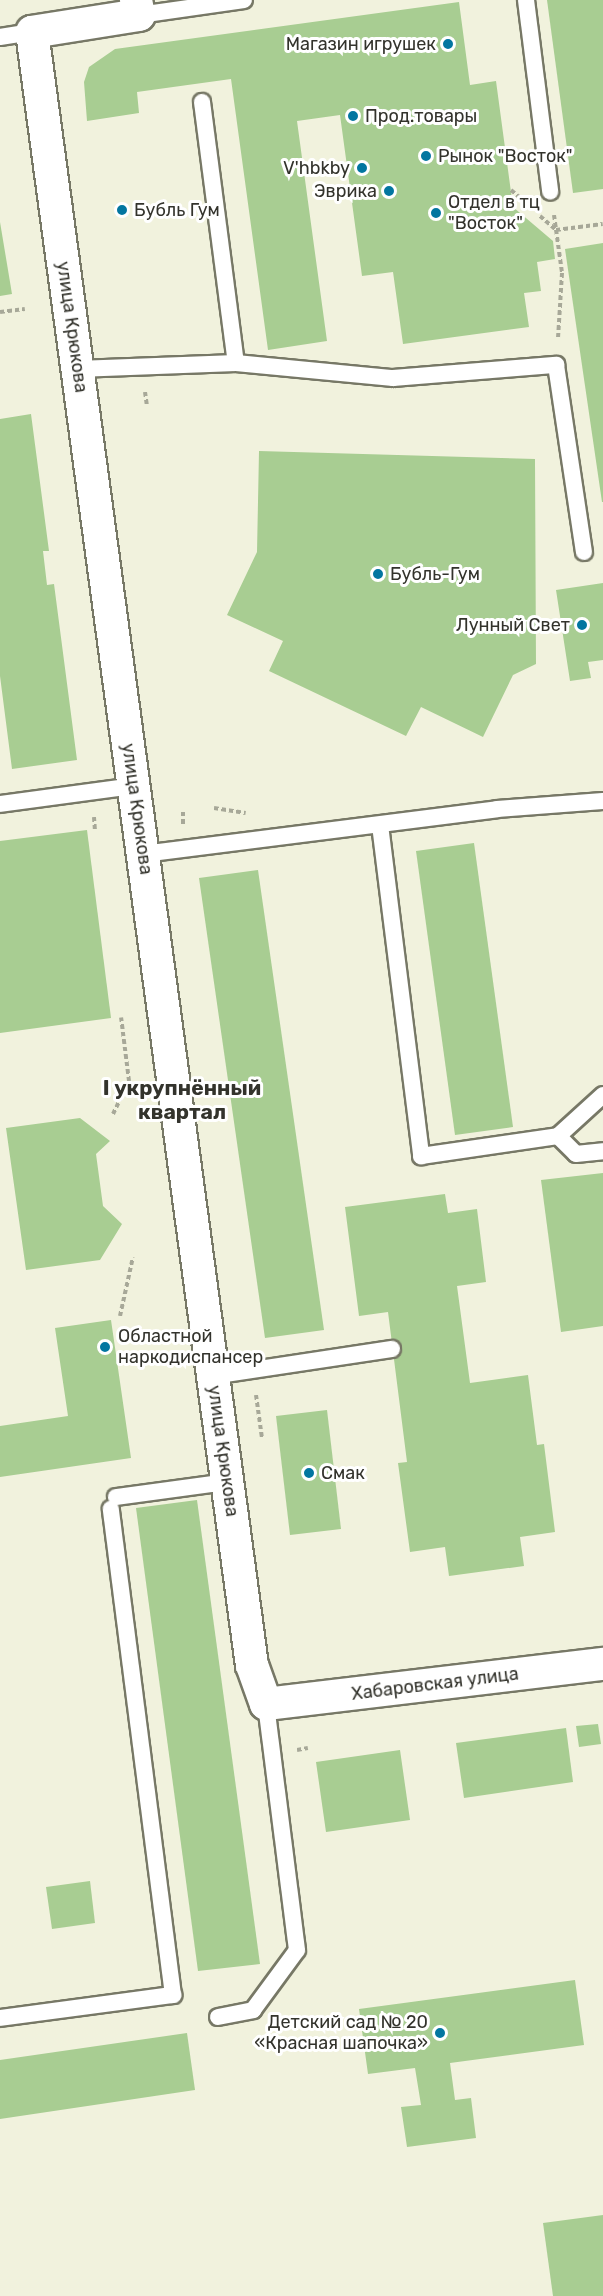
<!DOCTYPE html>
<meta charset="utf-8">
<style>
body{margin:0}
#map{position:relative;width:603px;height:2296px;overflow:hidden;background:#f1f2dd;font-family:Rubik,sans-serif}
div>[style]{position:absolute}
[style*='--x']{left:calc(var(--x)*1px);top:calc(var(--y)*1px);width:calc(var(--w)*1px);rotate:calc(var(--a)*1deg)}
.building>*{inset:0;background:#a8cd92}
.path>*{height:4px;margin-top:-2px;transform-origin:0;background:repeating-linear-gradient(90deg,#a7a898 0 4.5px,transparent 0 7.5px)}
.roads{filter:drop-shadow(2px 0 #777866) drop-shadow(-2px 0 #777866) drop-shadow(0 2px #777866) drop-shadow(0 -2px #777866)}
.lane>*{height:16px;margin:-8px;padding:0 8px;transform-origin:8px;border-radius:8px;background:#fff}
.street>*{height:32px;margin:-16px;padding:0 16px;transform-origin:16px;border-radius:16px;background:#fff}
.dots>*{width:16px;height:16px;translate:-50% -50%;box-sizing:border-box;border:3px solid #fff;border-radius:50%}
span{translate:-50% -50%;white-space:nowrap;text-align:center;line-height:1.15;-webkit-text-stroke:6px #fff;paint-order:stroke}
.poi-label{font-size:18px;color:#33332c}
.right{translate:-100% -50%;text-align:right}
.left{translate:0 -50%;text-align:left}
.street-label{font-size:18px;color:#33332c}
.quarter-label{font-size:21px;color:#33332c;font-weight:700}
</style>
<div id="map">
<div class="building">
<i style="clip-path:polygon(547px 0,603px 0,603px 189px,573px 193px)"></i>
<i style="clip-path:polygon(459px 2px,470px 85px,496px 81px,513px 207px,553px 241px,555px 259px,537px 262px,541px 291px,524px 293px,529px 327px,403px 344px,393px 272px,362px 276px,340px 115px,297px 121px,327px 341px,268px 350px,231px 79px,137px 92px,139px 113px,87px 121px,84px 82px,89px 67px,115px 49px)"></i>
<i style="clip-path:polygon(0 222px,12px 294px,0 296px)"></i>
<i style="clip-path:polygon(603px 243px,603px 502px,602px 502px,565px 249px)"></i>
<i style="clip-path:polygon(31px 414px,49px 551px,43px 551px,47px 585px,54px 584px,77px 760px,12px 769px,0 676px,0 419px)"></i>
<i style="clip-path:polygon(259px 451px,535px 459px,536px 664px,513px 675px,483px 737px,421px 707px,406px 736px,269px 671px,283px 641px,227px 615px,257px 552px)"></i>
<i style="clip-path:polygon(603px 583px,603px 660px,588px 662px,591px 678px,570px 681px,556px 590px)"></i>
<i style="clip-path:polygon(87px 830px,111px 1018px,0 1033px,0 841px)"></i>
<i style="clip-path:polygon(474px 843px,513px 1127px,455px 1135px,416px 851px)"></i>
<i style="clip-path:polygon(258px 870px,324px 1330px,265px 1338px,199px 878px)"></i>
<i style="clip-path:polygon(80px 1118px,110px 1141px,96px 1154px,103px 1206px,122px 1224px,100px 1260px,26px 1270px,6px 1128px)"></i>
<i style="clip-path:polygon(603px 1173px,603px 1326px,561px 1332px,541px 1180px)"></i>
<i style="clip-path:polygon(445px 1194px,448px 1213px,477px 1209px,486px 1282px,457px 1286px,470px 1383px,528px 1375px,537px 1445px,544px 1444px,555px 1532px,520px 1537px,524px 1566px,449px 1576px,445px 1547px,410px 1552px,398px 1463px,407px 1462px,388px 1312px,359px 1316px,345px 1207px)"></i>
<i style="clip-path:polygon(111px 1320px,131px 1458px,0 1477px,0 1426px,68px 1416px,55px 1328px)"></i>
<i style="clip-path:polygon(327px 1410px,341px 1529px,290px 1535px,276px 1416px)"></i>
<i style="clip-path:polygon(197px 1500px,260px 1964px,198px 1971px,136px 1508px)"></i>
<i style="clip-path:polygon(598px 1724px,601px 1744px,579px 1747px,576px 1726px)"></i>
<i style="clip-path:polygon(566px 1728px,573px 1782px,464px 1798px,456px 1743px)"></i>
<i style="clip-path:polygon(400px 1750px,410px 1820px,326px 1832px,316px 1762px)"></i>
<i style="clip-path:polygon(90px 1881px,95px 1923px,52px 1929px,46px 1887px)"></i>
<i style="clip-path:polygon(575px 1980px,584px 2045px,450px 2063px,455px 2100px,471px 2098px,476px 2138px,407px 2147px,401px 2107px,421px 2105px,415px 2068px,368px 2074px,359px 2009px)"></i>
<i style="clip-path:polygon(187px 2033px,195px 2090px,0 2119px,0 2060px)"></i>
<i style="clip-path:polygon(603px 2215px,603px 2296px,553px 2296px,543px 2223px)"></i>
</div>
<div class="path">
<i style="--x:511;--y:190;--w:20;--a:41"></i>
<i style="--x:554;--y:215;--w:59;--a:82.1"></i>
<i style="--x:562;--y:273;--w:66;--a:93.5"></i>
<i style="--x:540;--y:216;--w:21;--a:41"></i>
<i style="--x:556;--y:230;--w:47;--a:-7.3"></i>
<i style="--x:0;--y:312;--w:25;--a:-7"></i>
<i style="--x:145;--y:392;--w:14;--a:82"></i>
<i style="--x:214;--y:808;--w:32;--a:9"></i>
<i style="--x:183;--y:812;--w:12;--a:90"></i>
<i style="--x:94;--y:817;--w:13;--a:86"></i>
<i style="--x:113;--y:1114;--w:37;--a:-64"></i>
<i style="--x:129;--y:1081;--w:64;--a:-97.1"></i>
<i style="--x:120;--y:1316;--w:60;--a:-77.6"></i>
<i style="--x:256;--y:1395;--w:43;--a:82.1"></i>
<i style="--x:297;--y:1750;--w:11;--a:-10"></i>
</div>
<div class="roads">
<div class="lane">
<i style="--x:526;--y:0;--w:193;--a:82.8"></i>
<i style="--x:139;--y:15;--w:106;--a:-8.1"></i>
<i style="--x:0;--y:37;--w:32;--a:-9"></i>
<i style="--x:202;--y:102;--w:263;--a:82.6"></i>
<i style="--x:77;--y:369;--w:159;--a:-2.2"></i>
<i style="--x:236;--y:363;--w:158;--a:5.5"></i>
<i style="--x:393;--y:378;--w:164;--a:-4.6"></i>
<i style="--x:556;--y:365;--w:189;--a:81.5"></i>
<i style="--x:0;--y:804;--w:135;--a:-7.7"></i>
<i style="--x:380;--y:825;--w:334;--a:82.9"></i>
<i style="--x:421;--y:1156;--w:138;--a:-8.3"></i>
<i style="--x:558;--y:1136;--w:61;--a:-42.3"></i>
<i style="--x:143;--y:854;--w:357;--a:-7.2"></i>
<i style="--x:497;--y:809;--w:106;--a:-4.3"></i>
<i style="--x:558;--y:1136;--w:25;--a:45"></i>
<i style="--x:576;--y:1154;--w:27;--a:-6"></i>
<i style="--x:213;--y:1376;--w:181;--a:-8.6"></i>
<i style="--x:116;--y:1497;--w:112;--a:-7.7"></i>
<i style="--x:218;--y:2017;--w:36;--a:-11"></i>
<i style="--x:253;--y:2010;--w:74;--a:-53.7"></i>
<i style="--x:297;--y:1950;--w:248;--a:-97.2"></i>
<i style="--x:0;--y:2018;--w:175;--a:-7.6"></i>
<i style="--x:173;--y:1995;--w:490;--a:-97.3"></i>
</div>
<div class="street">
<i style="--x:136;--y:0;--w:15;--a:79"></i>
<i style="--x:139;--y:15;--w:108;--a:171"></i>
<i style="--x:32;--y:32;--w:1648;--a:82.33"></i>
<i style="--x:252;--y:1665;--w:41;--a:70.3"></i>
<i style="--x:266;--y:1704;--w:339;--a:-6.8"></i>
</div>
</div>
<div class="dots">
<i style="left:448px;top:44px;background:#0276a0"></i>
<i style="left:353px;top:116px;background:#0276a0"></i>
<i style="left:426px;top:156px;background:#0276a0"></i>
<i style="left:362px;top:168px;background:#0276a0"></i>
<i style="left:389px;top:191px;background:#0276a0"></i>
<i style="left:122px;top:210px;background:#0276a0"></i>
<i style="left:436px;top:213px;background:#0276a0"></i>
<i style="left:378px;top:574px;background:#0276a0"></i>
<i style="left:582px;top:625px;background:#0276a0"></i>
<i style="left:105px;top:1347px;background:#0276a0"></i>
<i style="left:309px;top:1473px;background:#0276a0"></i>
<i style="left:440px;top:2033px;background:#0276a0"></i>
</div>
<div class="poi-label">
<span class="right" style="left:436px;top:44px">Магазин игрушек</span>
<span class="left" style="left:365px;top:116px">Прод.товары</span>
<span class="left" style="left:438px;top:156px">Рынок "Восток"</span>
<span class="right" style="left:350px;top:168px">V'hbkby</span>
<span class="right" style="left:377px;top:191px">Эврика</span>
<span class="left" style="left:448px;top:213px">Отдел в тц<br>"Восток"</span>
<span class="left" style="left:134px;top:210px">Бубль Гум</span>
<span class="left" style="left:390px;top:574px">Бубль-Гум</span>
<span class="right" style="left:570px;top:625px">Лунный Свет</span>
<span class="left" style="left:118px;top:1347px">Областной<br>наркодиспансер</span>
<span class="left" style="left:321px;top:1473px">Смак</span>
<span class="right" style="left:428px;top:2033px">Детский сад № 20<br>«Красная шапочка»</span>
</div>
<div class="street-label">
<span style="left:72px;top:327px;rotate:82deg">улица Крюкова</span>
<span style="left:137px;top:809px;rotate:82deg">улица Крюкова</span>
<span style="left:223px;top:1451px;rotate:82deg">улица Крюкова</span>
<span style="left:435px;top:1684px;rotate:-7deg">Хабаровская улица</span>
</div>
<div class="quarter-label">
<span style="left:182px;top:1100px">I укрупнённый<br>квартал</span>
</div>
</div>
